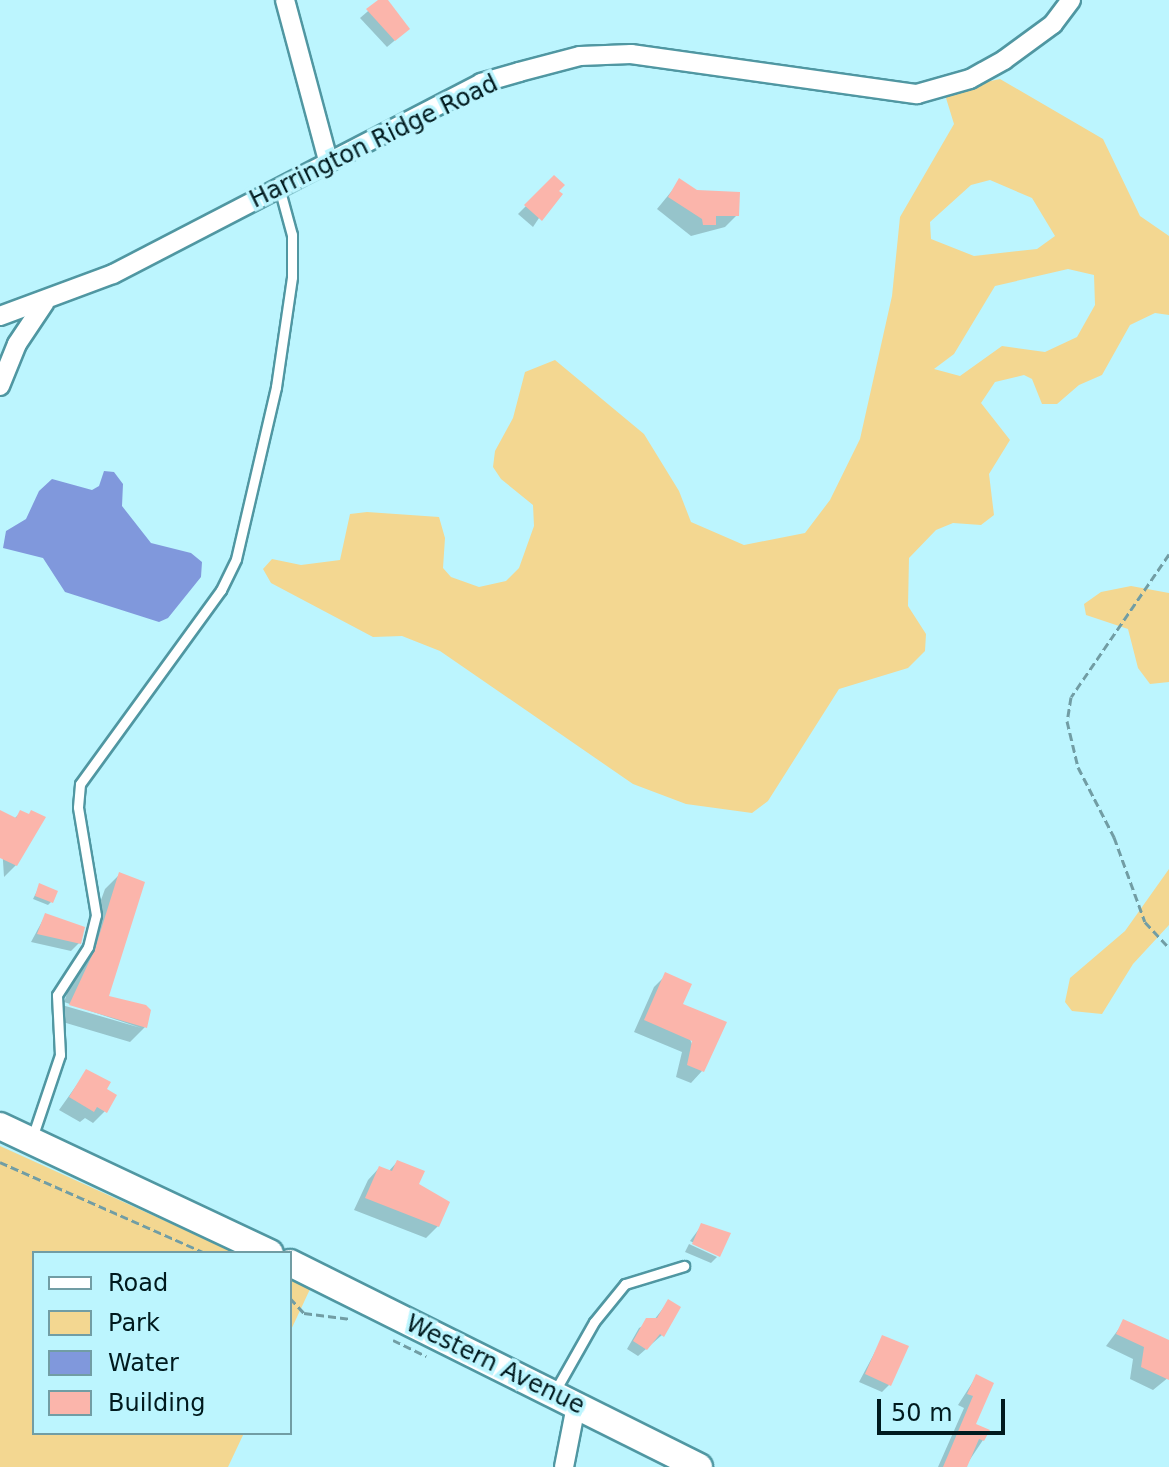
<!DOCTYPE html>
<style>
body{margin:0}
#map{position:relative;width:1169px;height:1467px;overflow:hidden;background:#bcf5fe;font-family:"DejaVu Sans",sans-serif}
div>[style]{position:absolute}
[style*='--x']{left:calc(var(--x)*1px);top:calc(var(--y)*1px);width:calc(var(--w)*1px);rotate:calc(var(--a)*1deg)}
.green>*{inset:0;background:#f3d791}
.water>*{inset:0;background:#8098dc}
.shadow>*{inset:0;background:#0003}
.building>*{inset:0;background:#fbb5ab}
.path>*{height:3px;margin-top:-1.5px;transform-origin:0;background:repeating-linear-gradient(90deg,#719da4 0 8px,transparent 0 12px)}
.roads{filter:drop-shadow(2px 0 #5097a2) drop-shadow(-2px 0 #5097a2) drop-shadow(0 2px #5097a2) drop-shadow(0 -2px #5097a2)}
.lane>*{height:9px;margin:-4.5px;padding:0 4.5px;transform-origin:4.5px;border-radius:4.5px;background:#fff}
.street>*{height:18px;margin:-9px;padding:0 9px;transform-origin:9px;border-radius:9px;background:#fff}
.secondary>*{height:26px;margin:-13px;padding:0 13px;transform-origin:13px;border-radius:13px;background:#fff}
span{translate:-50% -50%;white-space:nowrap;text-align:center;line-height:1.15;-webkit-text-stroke:7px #bcf5fe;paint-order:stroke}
.street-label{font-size:24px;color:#001a1e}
.legend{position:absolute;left:32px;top:1251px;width:260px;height:184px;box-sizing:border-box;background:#bcf5fe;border:2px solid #719da4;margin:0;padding:10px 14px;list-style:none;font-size:24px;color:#001a1e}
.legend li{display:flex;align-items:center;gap:16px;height:40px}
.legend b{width:40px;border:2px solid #719da4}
.scale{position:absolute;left:877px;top:1399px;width:128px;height:36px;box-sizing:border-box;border:4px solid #001a1e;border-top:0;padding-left:10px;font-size:24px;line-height:28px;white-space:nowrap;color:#001a1e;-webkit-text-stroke:6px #bcf5fe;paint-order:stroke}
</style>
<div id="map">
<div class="green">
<i style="clip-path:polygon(evenodd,1000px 79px,1103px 139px,1140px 216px,1169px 236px,1169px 315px,1155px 313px,1130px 325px,1102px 375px,1079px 385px,1057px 404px,1042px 404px,1032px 379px,1024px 375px,995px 382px,981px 403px,1010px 440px,989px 474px,994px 515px,981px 525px,953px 523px,936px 530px,909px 558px,908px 606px,926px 634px,925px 651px,908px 668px,839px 689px,768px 801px,752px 813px,686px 804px,633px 784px,440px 651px,402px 636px,373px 637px,271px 583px,263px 569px,272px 559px,301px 565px,340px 560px,350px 514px,367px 512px,439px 517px,445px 538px,443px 568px,451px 577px,479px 587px,506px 581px,519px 568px,534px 526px,533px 505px,501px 479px,493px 467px,495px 451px,513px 418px,525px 372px,555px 360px,644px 434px,679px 491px,691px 522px,744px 545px,805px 533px,830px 500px,860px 439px,892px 296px,900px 217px,954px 124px,946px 98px,958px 88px,1000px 79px,990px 180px,1032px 198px,1055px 236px,1037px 249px,974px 256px,931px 239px,930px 222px,971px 185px,990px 180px,1000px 79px,1068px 269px,1094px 275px,1095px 305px,1077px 337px,1045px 352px,1002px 346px,960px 376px,934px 369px,954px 354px,995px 286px,1068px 269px)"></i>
<i style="clip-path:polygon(1131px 586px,1169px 593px,1169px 682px,1150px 684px,1138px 668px,1128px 629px,1086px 615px,1084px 604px,1101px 592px)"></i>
<i style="clip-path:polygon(1169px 869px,1169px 925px,1133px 964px,1102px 1014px,1072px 1011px,1065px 1002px,1070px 978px,1125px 931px)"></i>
<i style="clip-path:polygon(0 1146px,236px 1253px,34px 1253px,34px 1433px,244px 1433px,228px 1467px,0 1467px)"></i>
<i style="clip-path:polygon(290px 1278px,311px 1287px,290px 1332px)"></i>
</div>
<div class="water">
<i style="clip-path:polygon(104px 471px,114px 472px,123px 484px,122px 506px,151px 543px,191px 553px,202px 562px,201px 577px,168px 618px,159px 622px,65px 592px,43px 558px,3px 548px,6px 531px,26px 519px,39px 491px,52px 479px,92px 490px,99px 486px)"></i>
</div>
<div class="shadow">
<i style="clip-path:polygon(381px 0,400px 36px,387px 47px,360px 18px)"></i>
<i style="clip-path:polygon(554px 178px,557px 191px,533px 227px,518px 214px)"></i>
<i style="clip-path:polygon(680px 181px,737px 215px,725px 227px,691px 236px,657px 209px)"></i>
<i style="clip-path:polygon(20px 813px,16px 865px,4px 877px,0 814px,14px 819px)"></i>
<i style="clip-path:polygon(119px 875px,106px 997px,145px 1027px,130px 1042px,56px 1020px,62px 1005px,141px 1028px,64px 1002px,105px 889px)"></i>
<i style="clip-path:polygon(40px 885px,51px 902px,48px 905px,33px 899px)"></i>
<i style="clip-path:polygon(45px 916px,79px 943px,71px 951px,31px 942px)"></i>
<i style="clip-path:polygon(666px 975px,702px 1071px,691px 1083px,676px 1077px,682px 1052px,634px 1032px,654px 987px)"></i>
<i style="clip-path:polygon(86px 1072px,104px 1089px,105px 1111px,93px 1123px,85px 1118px,80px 1122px,59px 1110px)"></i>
<i style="clip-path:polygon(397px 1162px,417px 1185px,438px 1226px,426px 1238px,354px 1210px,368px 1180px,379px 1168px,388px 1172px)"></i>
<i style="clip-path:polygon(702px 1225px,718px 1254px,690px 1241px)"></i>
<i style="clip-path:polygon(689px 1244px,717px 1257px,711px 1263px,685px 1252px)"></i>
<i style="clip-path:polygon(668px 1302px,662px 1335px,638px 1356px,627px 1349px,639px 1328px,654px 1320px)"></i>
<i style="clip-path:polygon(1124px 1322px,1169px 1342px,1169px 1377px,1153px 1390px,1130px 1379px,1133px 1359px,1106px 1346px)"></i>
<i style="clip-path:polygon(883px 1337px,889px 1385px,882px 1392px,859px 1382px)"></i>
<i style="clip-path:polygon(976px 1377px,973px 1425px,983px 1440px,965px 1467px,938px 1467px,964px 1408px,958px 1405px)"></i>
</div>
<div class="building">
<i style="clip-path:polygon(378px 0,388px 0,410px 29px,395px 41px,366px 9px)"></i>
<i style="clip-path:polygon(554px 175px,565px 185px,559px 191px,563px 194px,542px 221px,524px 205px)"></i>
<i style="clip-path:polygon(679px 178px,697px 190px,740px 192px,739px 216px,716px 216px,716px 225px,703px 225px,702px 219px,668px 197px)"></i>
<i style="clip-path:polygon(0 810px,16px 818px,20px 810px,29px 814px,31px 810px,46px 817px,17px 866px,0 858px)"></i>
<i style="clip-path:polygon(119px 872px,145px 882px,109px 996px,146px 1005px,151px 1010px,147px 1028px,69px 1005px,95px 949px)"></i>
<i style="clip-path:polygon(39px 883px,58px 891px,53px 903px,35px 896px)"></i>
<i style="clip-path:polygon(45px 913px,85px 927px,81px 944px,37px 934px)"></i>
<i style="clip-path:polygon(665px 972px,692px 984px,683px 1004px,727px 1022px,704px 1072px,687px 1065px,692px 1041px,644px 1020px)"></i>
<i style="clip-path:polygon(86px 1069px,111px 1082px,107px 1089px,117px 1095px,107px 1113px,97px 1107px,94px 1112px,69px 1097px)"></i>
<i style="clip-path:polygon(397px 1160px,425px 1171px,419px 1184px,450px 1202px,439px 1227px,365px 1198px,379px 1166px,392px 1171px)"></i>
<i style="clip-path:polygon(701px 1223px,731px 1233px,720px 1257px,692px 1244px)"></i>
<i style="clip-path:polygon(668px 1299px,681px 1307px,664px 1337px,660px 1334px,647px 1350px,633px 1341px,646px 1318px,657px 1318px)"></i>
<i style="clip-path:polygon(1123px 1319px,1169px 1340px,1169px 1380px,1141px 1367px,1144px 1347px,1116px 1334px)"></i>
<i style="clip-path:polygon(882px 1335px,909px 1346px,891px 1386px,865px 1374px)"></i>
<i style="clip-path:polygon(976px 1374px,994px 1383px,976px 1424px,990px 1430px,984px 1441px,979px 1439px,967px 1467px,943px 1467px,973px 1396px,967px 1394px)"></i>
</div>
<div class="path">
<i style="--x:1169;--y:554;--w:173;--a:124.4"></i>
<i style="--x:1071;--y:697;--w:24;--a:99"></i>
<i style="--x:1067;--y:721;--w:47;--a:76.6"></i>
<i style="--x:1078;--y:767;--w:79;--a:62.8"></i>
<i style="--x:1114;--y:837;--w:90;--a:70"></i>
<i style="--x:1145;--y:922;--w:35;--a:47"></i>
<i style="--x:0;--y:1162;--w:224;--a:23.9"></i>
<i style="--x:290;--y:1298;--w:21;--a:47"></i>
<i style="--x:304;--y:1313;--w:47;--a:7.3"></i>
<i style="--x:393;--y:1340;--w:37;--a:26"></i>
</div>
<div class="roads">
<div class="lane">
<i style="--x:32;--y:1138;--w:88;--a:-71.4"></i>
<i style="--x:60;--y:1055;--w:60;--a:-92.9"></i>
<i style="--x:57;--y:995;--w:57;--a:-57.1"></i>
<i style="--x:88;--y:947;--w:33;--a:-76"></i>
<i style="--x:96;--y:915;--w:109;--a:-99.5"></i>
<i style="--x:78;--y:807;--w:23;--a:-85"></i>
<i style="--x:80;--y:784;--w:240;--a:-54"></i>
<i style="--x:221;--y:590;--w:34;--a:-64"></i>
<i style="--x:236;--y:559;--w:177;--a:-76.9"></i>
<i style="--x:276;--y:387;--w:111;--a:-81.7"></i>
<i style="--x:292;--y:277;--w:42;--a:-90"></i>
<i style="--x:292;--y:235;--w:50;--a:-105.2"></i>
<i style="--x:555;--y:1391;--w:79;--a:-60.5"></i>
<i style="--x:594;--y:1322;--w:49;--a:-50.8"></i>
<i style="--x:625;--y:1284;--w:62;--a:-17"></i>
</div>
<div class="street">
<i style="--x:285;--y:0;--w:166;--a:75"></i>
<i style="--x:0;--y:316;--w:121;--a:-20.4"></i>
<i style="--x:113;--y:274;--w:415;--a:-27.4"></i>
<i style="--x:481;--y:83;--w:40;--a:-16"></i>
<i style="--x:519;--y:72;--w:63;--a:-14.7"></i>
<i style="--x:580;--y:56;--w:51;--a:-2.2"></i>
<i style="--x:631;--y:54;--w:289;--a:8"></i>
<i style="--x:917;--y:94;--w:55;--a:-15.8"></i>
<i style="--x:970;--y:79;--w:39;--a:-29"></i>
<i style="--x:1004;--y:60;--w:61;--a:-36.3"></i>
<i style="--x:1053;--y:24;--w:30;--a:-53"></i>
<i style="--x:0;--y:386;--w:45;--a:-68"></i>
<i style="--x:17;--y:344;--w:50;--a:-56.3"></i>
<i style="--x:564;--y:1467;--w:62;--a:-78.9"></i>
</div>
<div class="secondary">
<i style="--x:0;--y:1126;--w:298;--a:25.2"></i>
<i style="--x:290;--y:1263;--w:457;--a:26.5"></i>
</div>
</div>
<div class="street-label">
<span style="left:374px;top:142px;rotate:-26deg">Harrington Ridge Road</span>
<span style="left:495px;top:1365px;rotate:26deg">Western Avenue</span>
</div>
<ul class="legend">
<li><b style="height:10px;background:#fff"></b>Road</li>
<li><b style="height:22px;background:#f3d791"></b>Park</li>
<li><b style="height:22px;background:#8098dc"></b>Water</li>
<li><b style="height:22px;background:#fbb5ab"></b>Building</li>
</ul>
<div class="scale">50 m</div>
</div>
